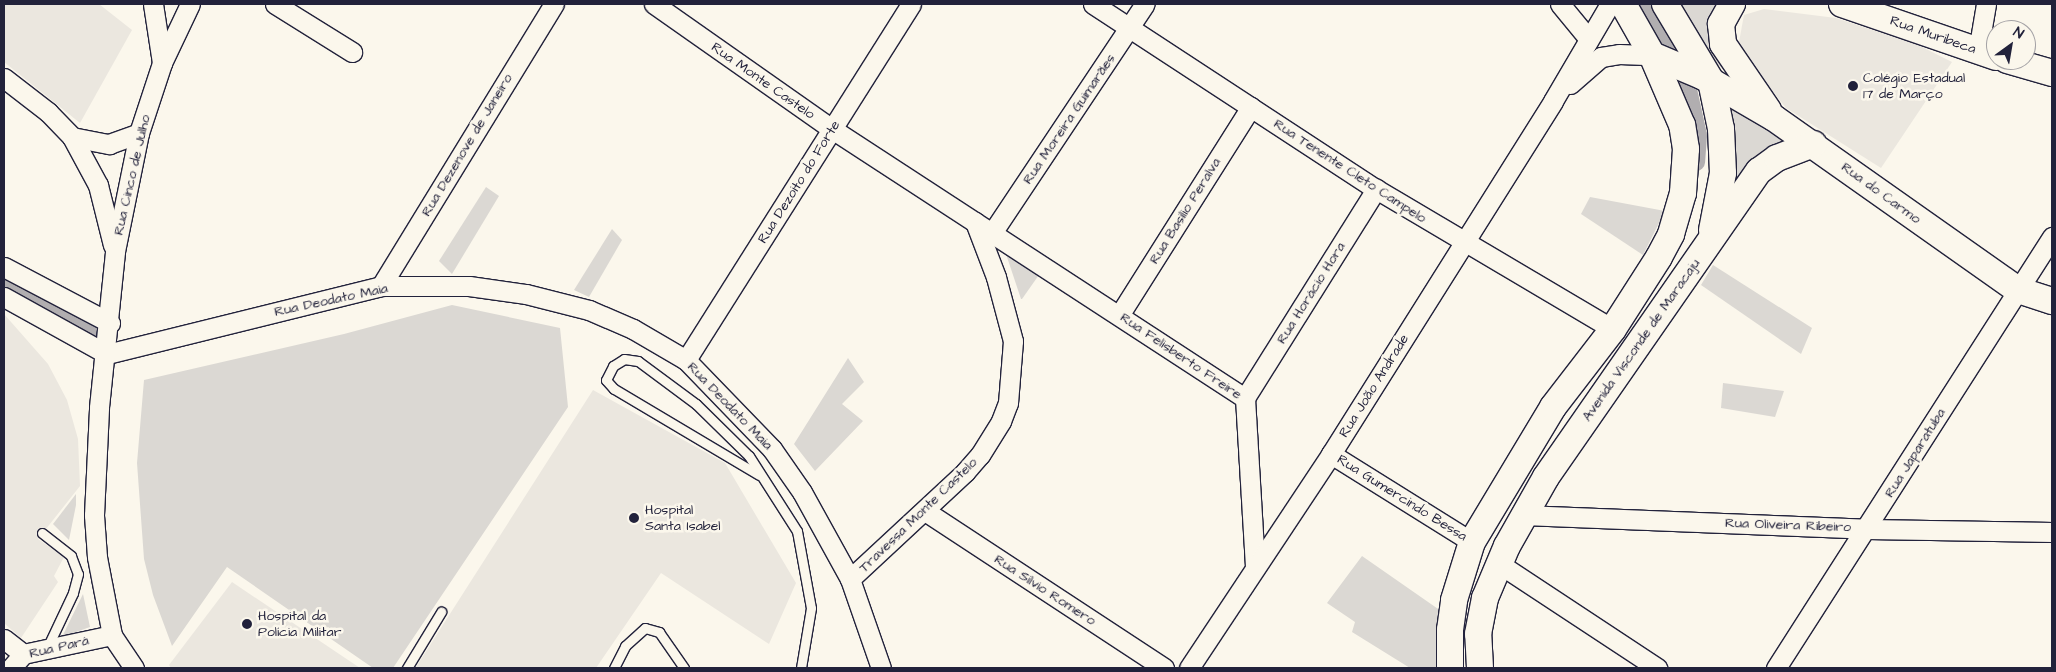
<!DOCTYPE html>
<meta charset="utf-8">
<style>
body{margin:0}
#map{position:relative;width:2056px;height:672px;overflow:hidden;background:#fbf7ec;font-family:"Architects Daughter",sans-serif}
div>[style]{position:absolute}
[style*='--x']{left:calc(var(--x)*1px);top:calc(var(--y)*1px);width:calc(var(--w)*1px);rotate:calc(var(--a)*1deg)}
.built>*{inset:0;background:#ebe7df}
.green>*{inset:0;background:#dbd8d3}
.canal>*{height:18px;margin:-9px;padding:0 9px;transform-origin:9px;border-radius:9px;background:#b1aeb0}
.roads{filter:drop-shadow(1px 0 #22223b) drop-shadow(-1px 0 #22223b) drop-shadow(0 1px #22223b) drop-shadow(0 -1px #22223b)}
.lane>*{height:9px;margin:-4.5px;padding:0 4.5px;transform-origin:4.5px;border-radius:4.5px;background:#fbf7ec}
.street>*{height:19px;margin:-9.5px;padding:0 9.5px;transform-origin:9.5px;border-radius:9.5px;background:#fbf7ec}
.secondary>*{height:26px;margin:-13px;padding:0 13px;transform-origin:13px;border-radius:13px;background:#fbf7ec}
.dots>*{width:14px;height:14px;translate:-50% -50%;box-sizing:border-box;border:2px solid #fbf7ec;border-radius:50%}
span{translate:-50% -50%;white-space:nowrap;text-align:center;line-height:1.15;-webkit-text-stroke:5px #fbf7ec;paint-order:stroke}
.street-label{font-size:14px;color:#22223b}
.poi-label{font-size:14px;color:#22223b}
.left{translate:0 -50%;text-align:left}
.frame{position:absolute;inset:0;border:5px solid #22223b;pointer-events:none}
.north{position:absolute;left:1986px;top:20px;width:50px;height:50px;box-sizing:border-box;background:#fbf7ec;border:1px solid #a4a2a5;border-radius:50%;rotate:32deg;font-size:14px;font-weight:700;line-height:20px;text-align:center;color:#22223b}
.north::after{content:'';display:block;margin:auto;width:18px;height:22px;background:#22223b;clip-path:polygon(50% 0,100% 100%,50% 72%,0 100%)}
</style>
<div id="map">
<div class="built">
<i style="clip-path:polygon(4px 4px,99px 4px,132px 30px,80px 123px,4px 62px)"></i>
<i style="clip-path:polygon(1764px 9px,1836px 18px,1918px 45px,1952px 62px,1881px 168px,1786px 108px,1752px 65px,1739px 42px,1744px 15px)"></i>
<i style="clip-path:polygon(4px 314px,48px 364px,67px 400px,78px 439px,80px 486px,38px 539px,64px 557px,54px 576px,58px 582px,21px 638px,4px 623px)"></i>
<i style="clip-path:polygon(593px 390px,725px 463px,796px 583px,769px 644px,661px 573px,596px 668px,416px 667px)"></i>
<i style="clip-path:polygon(232px 582px,360px 668px,171px 668px,169px 665px)"></i>
</div>
<div class="green">
<i style="clip-path:polygon(1675px 4px,1726px 4px,1727px 73px,1705px 52px)"></i>
<i style="clip-path:polygon(1721px 95px,1795px 144px,1731px 195px)"></i>
<i style="clip-path:polygon(486px 187px,499px 196px,452px 274px,439px 261px)"></i>
<i style="clip-path:polygon(1590px 197px,1665px 211px,1643px 255px,1581px 214px)"></i>
<i style="clip-path:polygon(612px 229px,622px 240px,589px 297px,574px 290px)"></i>
<i style="clip-path:polygon(1004px 248px,1041px 272px,1022px 299px,1021px 299px)"></i>
<i style="clip-path:polygon(1713px 265px,1812px 328px,1801px 354px,1701px 285px)"></i>
<i style="clip-path:polygon(452px 305px,560px 328px,568px 407px,393px 668px,373px 668px,227px 567px,172px 646px,153px 595px,144px 559px,137px 463px,144px 380px,344px 334px)"></i>
<i style="clip-path:polygon(848px 358px,864px 382px,842px 404px,863px 421px,815px 471px,794px 444px)"></i>
<i style="clip-path:polygon(1723px 383px,1784px 391px,1775px 417px,1721px 408px)"></i>
<i style="clip-path:polygon(76px 494px,76px 505px,69px 540px,53px 524px)"></i>
<i style="clip-path:polygon(1362px 556px,1441px 611px,1439px 668px,1410px 668px,1352px 632px,1355px 622px,1327px 603px)"></i>
<i style="clip-path:polygon(83px 594px,90px 627px,62px 637px)"></i>
</div>
<div class="canal">
<i style="--x:1644;--y:4;--w:92;--a:62"></i>
<i style="--x:1687;--y:85;--w:51;--a:77.6"></i>
<i style="--x:1698;--y:135;--w:27;--a:94"></i>
<i style="--x:4;--y:282;--w:106;--a:28.3"></i>
</div>
<div class="roads">
<div class="lane">
<i style="--x:759;--y:475;--w:169;--a:-149.3"></i>
<i style="--x:614;--y:389;--w:12;--a:-132"></i>
<i style="--x:606;--y:380;--w:16;--a:-63"></i>
<i style="--x:613;--y:366;--w:13;--a:-32"></i>
<i style="--x:624;--y:359;--w:14;--a:8"></i>
<i style="--x:638;--y:361;--w:72;--a:36.6"></i>
<i style="--x:696;--y:404;--w:74;--a:44.5"></i>
<i style="--x:749;--y:456;--w:89;--a:57.4"></i>
<i style="--x:797;--y:531;--w:78;--a:79.7"></i>
<i style="--x:811;--y:608;--w:61;--a:99.5"></i>
<i style="--x:42;--y:533;--w:37;--a:38"></i>
<i style="--x:71;--y:556;--w:19;--a:69"></i>
<i style="--x:78;--y:574;--w:20;--a:105"></i>
<i style="--x:73;--y:593;--w:61;--a:115.3"></i>
<i style="--x:407;--y:668;--w:66;--a:-58.7"></i>
<i style="--x:614;--y:668;--w:25;--a:-63"></i>
<i style="--x:625;--y:646;--w:27;--a:-42"></i>
<i style="--x:645;--y:628;--w:15;--a:16"></i>
<i style="--x:659;--y:632;--w:44;--a:55.2"></i>
</div>
<div class="street">
<i style="--x:153;--y:4;--w:60;--a:81.3"></i>
<i style="--x:275;--y:4;--w:91;--a:31.9"></i>
<i style="--x:654;--y:4;--w:218;--a:35.1"></i>
<i style="--x:832;--y:129;--w:493;--a:33.1"></i>
<i style="--x:1093;--y:4;--w:338;--a:33.2"></i>
<i style="--x:1376;--y:189;--w:275;--a:30.6"></i>
<i style="--x:1560;--y:4;--w:44;--a:50.5"></i>
<i style="--x:1978;--y:51;--w:48;--a:-80.3"></i>
<i style="--x:4;--y:78;--w:56;--a:37.7"></i>
<i style="--x:48;--y:112;--w:35;--a:46"></i>
<i style="--x:72;--y:137;--w:55;--a:61.6"></i>
<i style="--x:98;--y:185;--w:62;--a:76"></i>
<i style="--x:1570;--y:84;--w:41;--a:-41.1"></i>
<i style="--x:1601;--y:57;--w:18;--a:-9"></i>
<i style="--x:1619;--y:54;--w:33;--a:2"></i>
<i style="--x:72;--y:137;--w:38;--a:11"></i>
<i style="--x:109;--y:144;--w:32;--a:-20"></i>
<i style="--x:992;--y:233;--w:275;--a:-56.3"></i>
<i style="--x:4;--y:267;--w:120;--a:27.8"></i>
<i style="--x:381;--y:286;--w:331;--a:-58.5"></i>
<i style="--x:4;--y:297;--w:118;--a:29"></i>
<i style="--x:1120;--y:314;--w:245;--a:-57.7"></i>
<i style="--x:107;--y:354;--w:282;--a:-13.9"></i>
<i style="--x:381;--y:286;--w:88;--a:0"></i>
<i style="--x:469;--y:286;--w:58;--a:8"></i>
<i style="--x:526;--y:294;--w:65;--a:14.3"></i>
<i style="--x:589;--y:310;--w:48;--a:23.4"></i>
<i style="--x:633;--y:329;--w:61;--a:30.3"></i>
<i style="--x:686;--y:360;--w:124;--a:46"></i>
<i style="--x:772;--y:449;--w:52;--a:55.1"></i>
<i style="--x:802;--y:492;--w:99;--a:61.1"></i>
<i style="--x:850;--y:579;--w:94;--a:70.8"></i>
<i style="--x:686;--y:360;--w:421;--a:-57.7"></i>
<i style="--x:1245;--y:398;--w:247;--a:-57.9"></i>
<i style="--x:1245;--y:398;--w:169;--a:86.6"></i>
<i style="--x:1331;--y:454;--w:166;--a:32"></i>
<i style="--x:925;--y:511;--w:286;--a:33.3"></i>
<i style="--x:1523;--y:515;--w:344;--a:2.3"></i>
<i style="--x:1867;--y:529;--w:185;--a:0.9"></i>
<i style="--x:1498;--y:563;--w:191;--a:33.4"></i>
<i style="--x:850;--y:579;--w:157;--a:-42.9"></i>
<i style="--x:965;--y:472;--w:23;--a:-49"></i>
<i style="--x:980;--y:455;--w:40;--a:-58"></i>
<i style="--x:1001;--y:421;--w:19;--a:-69"></i>
<i style="--x:1008;--y:403;--w:62;--a:-85.4"></i>
<i style="--x:1013;--y:341;--w:66;--a:-104.9"></i>
<i style="--x:996;--y:277;--w:59;--a:-110.9"></i>
<i style="--x:4;--y:639;--w:24;--a:38"></i>
<i style="--x:11;--y:668;--w:18;--a:-49"></i>
<i style="--x:23;--y:654;--w:91;--a:-12.1"></i>
<i style="--x:134;--y:668;--w:40;--a:-124"></i>
<i style="--x:112;--y:635;--w:79;--a:-100.9"></i>
<i style="--x:97;--y:557;--w:42;--a:-94.1"></i>
<i style="--x:94;--y:515;--w:108;--a:-87.3"></i>
<i style="--x:99;--y:407;--w:157;--a:-84.1"></i>
<i style="--x:115;--y:251;--w:120;--a:-78.5"></i>
<i style="--x:139;--y:133;--w:74;--a:-71.8"></i>
<i style="--x:162;--y:63;--w:65;--a:-64.6"></i>
<i style="--x:1189;--y:668;--w:257;--a:-56.4"></i>
<i style="--x:1331;--y:454;--w:417;--a:-57.8"></i>
<i style="--x:1553;--y:101;--w:113;--a:-59.6"></i>
<i style="--x:1776;--y:668;--w:512;--a:-57.37"></i>
</div>
<div class="secondary">
<i style="--x:1665;--y:4;--w:90;--a:59.1"></i>
<i style="--x:1711;--y:81;--w:49;--a:78.2"></i>
<i style="--x:1721;--y:129;--w:44;--a:87.4"></i>
<i style="--x:1723;--y:173;--w:58;--a:100.9"></i>
<i style="--x:1732;--y:4;--w:23;--a:119"></i>
<i style="--x:1721;--y:24;--w:20;--a:84"></i>
<i style="--x:1723;--y:44;--w:80;--a:55.7"></i>
<i style="--x:1842;--y:4;--w:163;--a:19"></i>
<i style="--x:1652;--y:55;--w:54;--a:22.8"></i>
<i style="--x:1702;--y:76;--w:83;--a:30.3"></i>
<i style="--x:1774;--y:118;--w:299;--a:35.2"></i>
<i style="--x:2018;--y:290;--w:36;--a:18"></i>
<i style="--x:2007;--y:60;--w:47;--a:16.1"></i>
<i style="--x:1450;--y:668;--w:38;--a:-90"></i>
<i style="--x:1450;--y:630;--w:30;--a:-82"></i>
<i style="--x:1454;--y:600;--w:61;--a:-72.8"></i>
<i style="--x:1472;--y:542;--w:157;--a:-59"></i>
<i style="--x:1553;--y:407;--w:98;--a:-52.4"></i>
<i style="--x:1613;--y:329;--w:85;--a:-57.4"></i>
<i style="--x:1659;--y:257;--w:26;--a:-62"></i>
<i style="--x:1671;--y:234;--w:43;--a:-73.7"></i>
<i style="--x:1683;--y:193;--w:44;--a:-86.1"></i>
<i style="--x:1686;--y:149;--w:24;--a:-99"></i>
<i style="--x:1682;--y:125;--w:76;--a:-113.2"></i>
<i style="--x:1652;--y:55;--w:59;--a:-119.6"></i>
<i style="--x:1480;--y:668;--w:34;--a:-93"></i>
<i style="--x:1478;--y:634;--w:37;--a:-79"></i>
<i style="--x:1485;--y:598;--w:56;--a:-67.1"></i>
<i style="--x:1507;--y:546;--w:79;--a:-60.5"></i>
<i style="--x:1546;--y:477;--w:373;--a:-55.2"></i>
<i style="--x:1759;--y:171;--w:22;--a:-36"></i>
<i style="--x:1777;--y:158;--w:39;--a:-21"></i>
</div>
</div>
<div class="dots">
<i style="left:1853px;top:86px;background:#22223b"></i>
<i style="left:634px;top:518px;background:#22223b"></i>
<i style="left:247px;top:624px;background:#22223b"></i>
</div>
<div class="street-label">
<span style="left:1933px;top:35px;rotate:19deg">Rua Muribeca</span>
<span style="left:763px;top:81px;rotate:35deg">Rua Monte Castelo</span>
<span style="left:1069px;top:119px;rotate:-56deg">Rua Moreira Guimarães</span>
<span style="left:467px;top:145px;rotate:-59deg">Rua Dezenove de Janeiro</span>
<span style="left:1350px;top:171px;rotate:33deg">Rua Tenente Cleto Campelo</span>
<span style="left:132px;top:175px;rotate:-77deg">Rua Cinco de Julho</span>
<span style="left:799px;top:182px;rotate:-58deg">Rua Dezoito do Forte</span>
<span style="left:1881px;top:193px;rotate:36deg">Rua do Carmo</span>
<span style="left:1185px;top:211px;rotate:-58deg">Rua Basilio Peralva</span>
<span style="left:1311px;top:293px;rotate:-58deg">Rua Horácio Hora</span>
<span style="left:331px;top:300px;rotate:-12deg">Rua Deodato Maia</span>
<span style="left:1641px;top:340px;rotate:-55deg">Avenida Visconde de Maracaju</span>
<span style="left:1181px;top:356px;rotate:34deg">Rua Felisberto Freire</span>
<span style="left:1374px;top:386px;rotate:-58deg">Rua João Andrade</span>
<span style="left:730px;top:406px;rotate:46deg">Rua Deodato Maia</span>
<span style="left:1915px;top:453px;rotate:-58deg">Rua Japaratuba</span>
<span style="left:1402px;top:498px;rotate:32deg">Rua Gumercindo Bessa</span>
<span style="left:918px;top:515px;rotate:-44deg">Travessa Monte Castelo</span>
<span style="left:1788px;top:525px;rotate:2deg">Rua Oliveira Ribeiro</span>
<span style="left:1045px;top:590px;rotate:33deg">Rua Sílvio Romero</span>
<span style="left:59px;top:647px;rotate:-13deg">Rua Pará</span>
</div>
<div class="poi-label">
<span class="left" style="left:1863px;top:86px">Colégio Estadual<br>17 de Março</span>
<span class="left" style="left:645px;top:518px">Hospital<br>Santa Isabel</span>
<span class="left" style="left:258px;top:624px">Hospital da<br>Polícia Militar</span>
</div>
<div class="frame"></div>
<div class="north">N</div>
</div>
